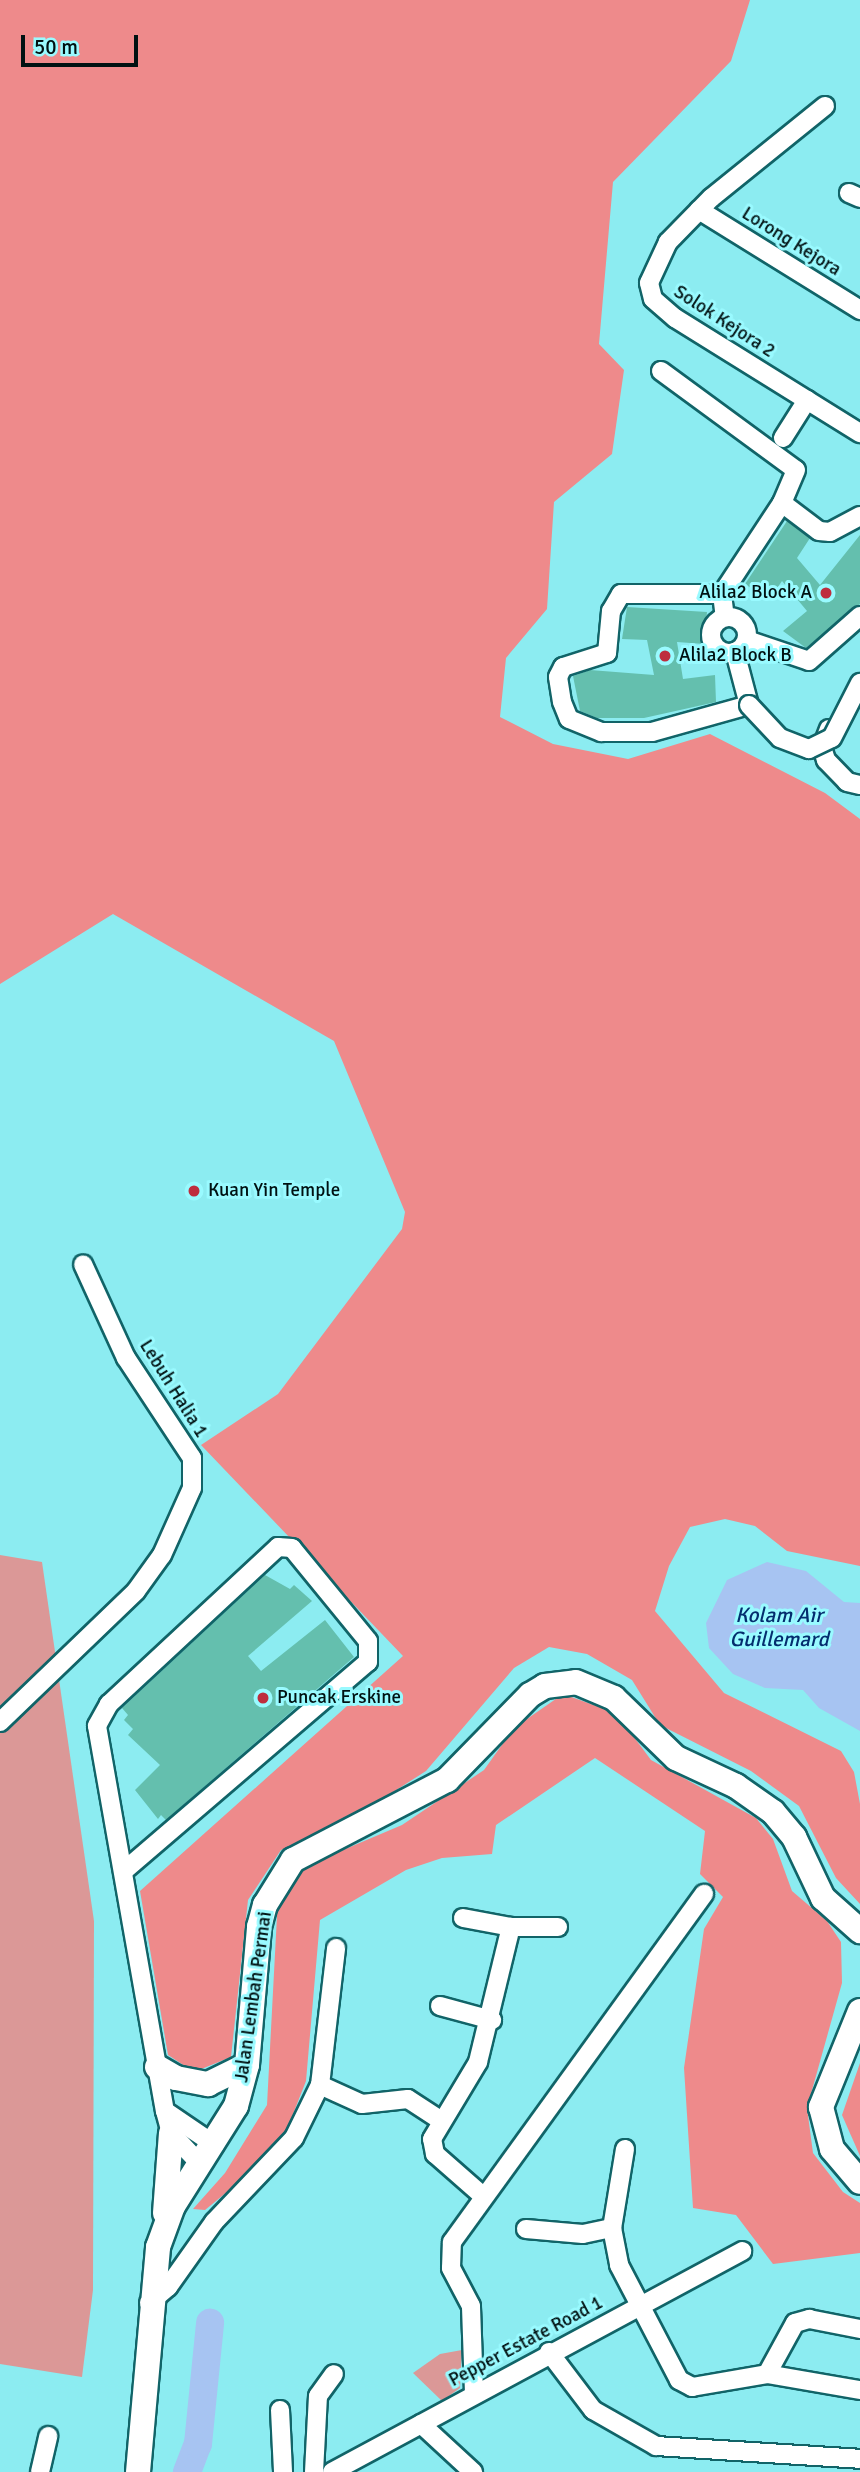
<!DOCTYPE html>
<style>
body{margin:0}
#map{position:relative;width:860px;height:2472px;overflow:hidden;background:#8cecf1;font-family:Signika,sans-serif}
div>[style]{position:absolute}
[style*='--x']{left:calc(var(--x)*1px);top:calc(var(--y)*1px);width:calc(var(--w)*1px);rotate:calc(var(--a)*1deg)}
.green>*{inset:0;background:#db9897}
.forest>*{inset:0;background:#ee8a8b}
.water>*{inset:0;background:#a7c4f2}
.river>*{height:28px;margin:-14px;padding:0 14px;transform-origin:14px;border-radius:14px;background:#a7c4f2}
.building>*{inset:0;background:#64bfae}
.roads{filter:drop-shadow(2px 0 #116468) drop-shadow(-2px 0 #116468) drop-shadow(0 2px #116468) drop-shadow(0 -2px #116468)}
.street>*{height:18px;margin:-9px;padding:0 9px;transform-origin:9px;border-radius:9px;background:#fff}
.street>.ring{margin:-9px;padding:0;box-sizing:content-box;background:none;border:18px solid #fff;border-radius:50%}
.secondary>*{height:24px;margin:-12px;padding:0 12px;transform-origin:12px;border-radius:12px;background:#fff}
.bridges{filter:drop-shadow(2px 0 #116468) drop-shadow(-2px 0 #116468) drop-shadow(0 2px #116468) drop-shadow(0 -2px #116468)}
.street-bridge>*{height:18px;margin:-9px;padding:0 9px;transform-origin:9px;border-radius:9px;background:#fff}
.dots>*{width:19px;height:19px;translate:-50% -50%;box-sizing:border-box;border:4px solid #99faff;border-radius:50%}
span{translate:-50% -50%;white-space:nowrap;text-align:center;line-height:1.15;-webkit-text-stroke:6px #99faff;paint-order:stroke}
.street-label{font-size:19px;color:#001112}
.poi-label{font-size:19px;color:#001112}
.right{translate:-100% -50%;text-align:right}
.left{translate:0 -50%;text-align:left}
.water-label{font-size:21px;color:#042d6e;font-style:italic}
.scale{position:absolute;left:21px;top:35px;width:117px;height:32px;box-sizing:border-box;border:4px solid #001112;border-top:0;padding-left:9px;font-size:21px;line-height:24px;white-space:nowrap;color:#001112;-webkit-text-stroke:5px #99faff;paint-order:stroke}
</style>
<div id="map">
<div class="green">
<i style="clip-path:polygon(0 1555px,42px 1562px,94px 1921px,93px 2290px,82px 2377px,0 2364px)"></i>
<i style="clip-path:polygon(462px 2350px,460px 2388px,442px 2401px,413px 2373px,440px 2354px)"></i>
</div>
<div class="forest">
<i style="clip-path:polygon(0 0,750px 0,731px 61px,613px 182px,599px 344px,624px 370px,612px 454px,554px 502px,547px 609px,506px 658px,500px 717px,553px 744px,628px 759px,710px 734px,825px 793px,860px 819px,860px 1566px,787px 1551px,755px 1526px,725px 1519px,690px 1527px,669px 1566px,655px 1611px,724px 1693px,841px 1751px,854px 1772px,860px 1804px,860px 1904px,836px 1878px,799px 1806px,751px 1771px,660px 1725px,632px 1680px,587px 1654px,549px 1647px,514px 1668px,426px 1771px,343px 1824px,281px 1850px,248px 1900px,231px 2057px,194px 2072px,168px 2055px,140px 1891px,403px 1656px,201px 1445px,278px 1394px,402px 1229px,405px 1212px,334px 1041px,113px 914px,0 984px)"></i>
<i style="clip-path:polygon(563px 1694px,616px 1713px,651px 1760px,756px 1818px,773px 1839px,792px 1891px,827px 1921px,841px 1942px,842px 1983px,807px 2108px,813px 2153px,843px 2192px,860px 2203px,860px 2253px,773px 2264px,736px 2215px,693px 2208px,684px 2068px,704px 1929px,723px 1897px,700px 1874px,705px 1831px,595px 1758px,496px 1825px,492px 1854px,442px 1858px,406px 1870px,320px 1920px,306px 2081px,284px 2137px,255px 2169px,205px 2210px,193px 2209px,225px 2173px,267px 2105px,278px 1897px,310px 1864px,402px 1825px,484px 1770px,514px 1728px)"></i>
<i style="clip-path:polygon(860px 2063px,860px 2156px,842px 2115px)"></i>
</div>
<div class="water">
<i style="clip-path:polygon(767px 1562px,806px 1571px,844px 1602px,860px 1603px,860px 1731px,819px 1708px,803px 1690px,765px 1688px,733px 1674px,709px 1648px,706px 1623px,727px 1580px)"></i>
</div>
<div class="river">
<i style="--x:187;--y:2472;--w:30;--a:-69"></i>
<i style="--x:198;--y:2444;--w:122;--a:-84.3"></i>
</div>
<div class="building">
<i style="clip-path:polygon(787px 521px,810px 538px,797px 558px,820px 585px,860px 535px,860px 604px,806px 648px,783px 631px,807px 611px,782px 581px,769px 600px,745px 584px)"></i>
<i style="clip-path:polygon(627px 607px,707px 612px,704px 644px,677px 642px,683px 679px,715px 675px,716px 702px,644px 718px,597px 718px,580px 711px,573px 676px,590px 670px,654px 675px,647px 640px,622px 639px)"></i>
<i style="clip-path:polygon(265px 1575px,290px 1589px,294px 1585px,312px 1601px,248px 1656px,261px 1671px,325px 1620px,354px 1657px,166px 1820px,161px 1815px,158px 1819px,135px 1790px,160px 1765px,128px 1735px,133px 1729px,124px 1720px,128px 1715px,122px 1708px)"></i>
</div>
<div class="roads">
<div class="street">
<i style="--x:825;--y:106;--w:146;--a:141.1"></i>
<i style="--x:711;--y:198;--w:62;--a:134.3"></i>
<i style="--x:668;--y:242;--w:45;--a:114.9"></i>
<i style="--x:649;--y:283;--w:16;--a:76"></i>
<i style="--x:653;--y:299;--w:29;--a:41"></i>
<i style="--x:675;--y:318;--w:218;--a:31.9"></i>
<i style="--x:849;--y:193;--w:12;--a:24"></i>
<i style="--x:699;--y:210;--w:190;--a:31.8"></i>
<i style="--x:661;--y:371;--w:167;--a:36.3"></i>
<i style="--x:796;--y:470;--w:36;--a:113"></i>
<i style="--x:782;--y:503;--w:109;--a:123.4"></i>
<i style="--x:722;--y:594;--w:23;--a:83"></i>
<i style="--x:783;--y:438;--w:45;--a:-57.7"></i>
<i style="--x:782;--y:503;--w:46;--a:37.1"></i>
<i style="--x:819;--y:531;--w:11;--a:5"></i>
<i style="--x:830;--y:532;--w:34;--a:-28"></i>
<i style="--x:722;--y:594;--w:101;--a:180"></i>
<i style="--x:621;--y:594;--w:20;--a:120"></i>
<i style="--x:611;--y:611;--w:42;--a:95.4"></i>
<i style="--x:607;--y:653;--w:46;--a:162.3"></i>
<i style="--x:563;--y:667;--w:11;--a:117"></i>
<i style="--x:558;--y:677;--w:25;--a:81"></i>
<i style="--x:562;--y:702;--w:18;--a:68"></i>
<i style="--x:569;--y:719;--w:35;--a:22"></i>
<i style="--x:601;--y:732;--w:51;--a:0"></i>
<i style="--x:652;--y:732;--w:101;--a:-15.6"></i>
<i style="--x:749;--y:705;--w:55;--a:-104.8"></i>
<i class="ring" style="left:711px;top:617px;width:18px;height:18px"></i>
<i style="--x:747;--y:640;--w:65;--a:18.7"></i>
<i style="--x:809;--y:661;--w:68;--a:-41.4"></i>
<i style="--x:829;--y:729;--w:19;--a:111"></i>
<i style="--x:822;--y:747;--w:14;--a:73"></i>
<i style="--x:826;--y:760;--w:30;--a:46"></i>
<i style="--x:847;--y:782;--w:13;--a:13"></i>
<i style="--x:0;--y:1722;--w:189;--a:-43.9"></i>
<i style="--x:136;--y:1591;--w:44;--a:-54.2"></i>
<i style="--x:162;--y:1555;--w:73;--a:-65.9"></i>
<i style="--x:192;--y:1488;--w:30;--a:-90"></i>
<i style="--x:192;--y:1458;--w:120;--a:-123.4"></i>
<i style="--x:126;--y:1358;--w:103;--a:-114.6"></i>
<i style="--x:125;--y:1870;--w:320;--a:-40.6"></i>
<i style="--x:368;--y:1662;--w:21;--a:-90"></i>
<i style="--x:368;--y:1641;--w:120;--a:-129.3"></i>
<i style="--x:292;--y:1548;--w:14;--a:-176"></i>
<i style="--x:278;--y:1547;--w:231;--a:137.1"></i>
<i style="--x:109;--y:1704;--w:25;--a:119"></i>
<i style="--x:97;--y:1726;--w:391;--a:80"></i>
<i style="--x:165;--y:2111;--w:23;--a:75"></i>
<i style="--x:171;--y:2133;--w:42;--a:46.9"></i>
<i style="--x:463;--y:1918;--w:49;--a:10.6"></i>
<i style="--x:511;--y:1927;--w:47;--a:0"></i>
<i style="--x:440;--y:2006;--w:54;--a:15.1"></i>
<i style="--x:320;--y:2085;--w:46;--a:24.3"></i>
<i style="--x:362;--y:2104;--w:46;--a:-6.2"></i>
<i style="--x:408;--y:2099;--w:38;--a:33"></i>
<i style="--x:165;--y:2111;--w:60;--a:34.2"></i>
<i style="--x:625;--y:2149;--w:80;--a:99.3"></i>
<i style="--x:612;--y:2228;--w:38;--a:79"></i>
<i style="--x:619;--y:2265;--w:130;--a:62.4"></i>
<i style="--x:679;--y:2380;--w:15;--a:28"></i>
<i style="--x:692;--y:2387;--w:76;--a:-9.8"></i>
<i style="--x:767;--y:2374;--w:94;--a:9.8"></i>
<i style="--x:483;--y:2196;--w:64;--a:-138.8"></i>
<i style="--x:435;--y:2154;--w:15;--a:-101"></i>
<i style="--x:432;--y:2139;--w:90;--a:-59.1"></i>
<i style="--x:478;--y:2062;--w:139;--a:-76.3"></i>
<i style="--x:526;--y:2229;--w:57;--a:5"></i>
<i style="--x:583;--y:2234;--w:30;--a:-12"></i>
<i style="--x:149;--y:2303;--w:25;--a:-40"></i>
<i style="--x:168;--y:2287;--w:80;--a:-54.7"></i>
<i style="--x:214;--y:2222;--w:116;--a:-46.4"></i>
<i style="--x:294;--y:2138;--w:59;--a:-63.9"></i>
<i style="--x:320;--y:2085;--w:138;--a:-83.3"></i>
<i style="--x:549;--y:2352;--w:73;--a:52.8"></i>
<i style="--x:593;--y:2410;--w:73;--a:29.7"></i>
<i style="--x:656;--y:2446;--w:204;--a:3.6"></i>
<i style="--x:767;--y:2374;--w:58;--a:-61.2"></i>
<i style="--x:795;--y:2323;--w:15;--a:-16"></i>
<i style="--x:809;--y:2319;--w:52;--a:11.1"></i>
<i style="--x:474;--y:2393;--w:87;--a:-92"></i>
<i style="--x:471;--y:2306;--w:43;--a:-117.8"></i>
<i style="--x:451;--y:2268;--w:26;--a:-88"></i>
<i style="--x:452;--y:2242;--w:430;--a:-54.1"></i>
<i style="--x:280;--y:2410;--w:62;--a:87.2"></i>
<i style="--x:421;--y:2424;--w:71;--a:42.7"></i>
<i style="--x:40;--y:2472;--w:37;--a:-77"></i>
<i style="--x:314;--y:2472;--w:76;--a:-87"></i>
<i style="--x:318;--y:2396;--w:27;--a:-54"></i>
<i style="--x:332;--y:2472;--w:466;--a:-28.3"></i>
</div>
<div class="secondary">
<i style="--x:860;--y:2011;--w:104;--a:112.1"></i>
<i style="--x:821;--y:2107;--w:43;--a:75.3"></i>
<i style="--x:832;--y:2149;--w:43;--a:49.7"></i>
<i style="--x:157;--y:2067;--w:22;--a:30"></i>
<i style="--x:176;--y:2078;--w:33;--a:11"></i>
<i style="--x:208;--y:2084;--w:43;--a:-26"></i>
<i style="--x:165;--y:2213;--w:80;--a:-85.7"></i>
<i style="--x:138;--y:2472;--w:226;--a:-84.9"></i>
<i style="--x:158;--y:2247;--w:44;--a:-69.9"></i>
<i style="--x:173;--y:2206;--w:118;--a:-57.8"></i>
<i style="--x:236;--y:2106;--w:42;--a:-75"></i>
<i style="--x:247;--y:2065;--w:139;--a:-85"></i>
<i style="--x:259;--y:1927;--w:23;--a:-75"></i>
<i style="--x:265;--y:1905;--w:53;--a:-58.1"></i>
<i style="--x:293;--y:1860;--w:174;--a:-27.5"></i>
<i style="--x:447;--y:1780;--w:119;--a:-45.7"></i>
<i style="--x:530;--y:1695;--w:17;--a:-31"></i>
<i style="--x:545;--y:1686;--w:31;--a:-7"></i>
<i style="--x:576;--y:1682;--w:41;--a:22.8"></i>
<i style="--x:614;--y:1698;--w:86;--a:44.1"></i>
<i style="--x:676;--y:1758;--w:66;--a:25"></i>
<i style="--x:736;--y:1786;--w:45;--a:35.1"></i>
<i style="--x:773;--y:1812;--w:33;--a:50"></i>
<i style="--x:794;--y:1837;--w:68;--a:64.6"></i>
<i style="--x:823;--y:1898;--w:50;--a:41.7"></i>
</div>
</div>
<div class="bridges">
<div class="street-bridge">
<i style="--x:749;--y:705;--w:45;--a:46.8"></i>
<i style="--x:780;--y:738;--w:31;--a:21"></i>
<i style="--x:809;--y:749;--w:25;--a:-26"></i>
<i style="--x:832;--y:738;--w:62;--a:-63"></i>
</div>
</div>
<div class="dots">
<i style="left:826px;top:593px;background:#be2d3e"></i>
<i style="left:665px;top:656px;background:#be2d3e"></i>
<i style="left:194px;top:1191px;background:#be2d3e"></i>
<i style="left:263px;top:1698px;background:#be2d3e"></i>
</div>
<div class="street-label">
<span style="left:791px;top:242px;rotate:32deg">Lorong Kejora</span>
<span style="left:724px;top:322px;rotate:33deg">Solok Kejora 2</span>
<span style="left:173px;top:1389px;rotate:58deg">Lebuh Halia 1</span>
<span style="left:254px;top:1997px;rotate:-82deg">Jalan Lembah Permai</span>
<span style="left:526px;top:2342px;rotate:-28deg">Pepper Estate Road 1</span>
</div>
<div class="poi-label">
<span class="right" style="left:812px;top:593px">Alila2 Block A</span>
<span class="left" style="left:679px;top:656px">Alila2 Block B</span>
<span class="left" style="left:208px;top:1191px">Kuan Yin Temple</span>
<span class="left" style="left:277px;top:1698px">Puncak Erskine</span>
</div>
<div class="water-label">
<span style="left:779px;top:1627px">Kolam Air<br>Guillemard</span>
</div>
<div class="scale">50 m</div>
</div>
